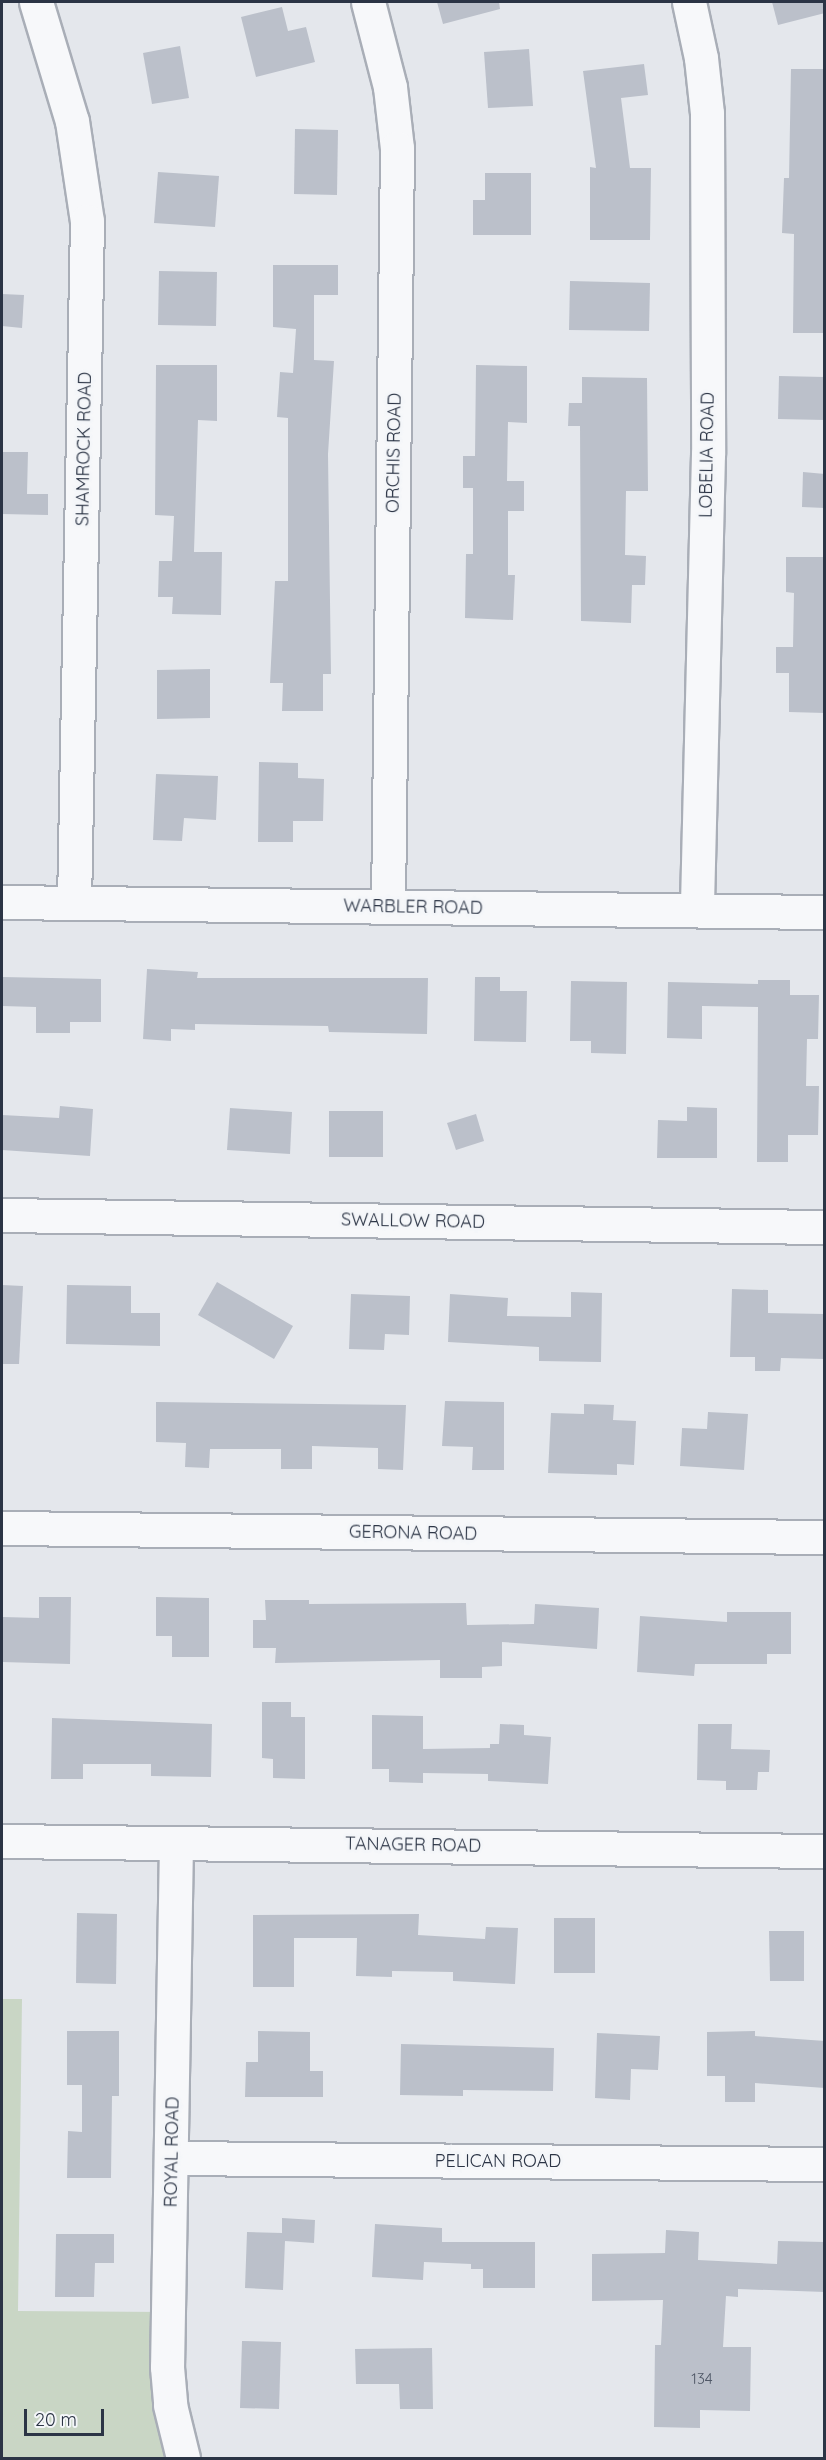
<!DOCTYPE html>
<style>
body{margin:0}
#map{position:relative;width:826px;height:2460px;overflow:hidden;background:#e4e7ec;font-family:Quicksand,sans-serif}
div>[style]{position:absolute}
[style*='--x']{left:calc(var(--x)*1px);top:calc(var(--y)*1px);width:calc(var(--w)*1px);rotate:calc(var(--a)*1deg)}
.green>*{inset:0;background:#c9d6c5}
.building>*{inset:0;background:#bbc0ca}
.roads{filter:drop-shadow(2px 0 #a9aeb7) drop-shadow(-2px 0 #a9aeb7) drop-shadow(0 2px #a9aeb7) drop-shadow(0 -2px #a9aeb7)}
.minor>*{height:33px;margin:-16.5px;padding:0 16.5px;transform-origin:16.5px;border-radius:16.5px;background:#f7f8fa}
span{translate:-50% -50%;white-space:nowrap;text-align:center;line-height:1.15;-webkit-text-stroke:6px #f4f6f9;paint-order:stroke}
.number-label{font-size:15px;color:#4f5766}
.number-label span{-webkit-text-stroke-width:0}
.street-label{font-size:18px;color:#2b3445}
.frame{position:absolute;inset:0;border:3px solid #2b3445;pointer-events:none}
.scale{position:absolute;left:24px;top:2409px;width:80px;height:27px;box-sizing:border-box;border:3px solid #2b3445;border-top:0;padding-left:8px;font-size:18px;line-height:21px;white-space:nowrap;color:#2b3445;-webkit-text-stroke:4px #f4f6f9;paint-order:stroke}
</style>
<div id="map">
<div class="green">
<i style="clip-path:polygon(2px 1999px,22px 1999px,18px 2311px,164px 2312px,186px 2458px,2px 2458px)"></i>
</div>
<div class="building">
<i style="clip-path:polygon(437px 2px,499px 2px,500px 9px,443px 24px)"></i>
<i style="clip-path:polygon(772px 2px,825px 2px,825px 13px,778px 25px)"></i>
<i style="clip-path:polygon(282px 7px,288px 31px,306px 27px,315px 62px,256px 77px,241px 17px)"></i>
<i style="clip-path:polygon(180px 46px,189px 98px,152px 104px,143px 53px)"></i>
<i style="clip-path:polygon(529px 49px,533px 106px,488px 108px,484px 52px)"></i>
<i style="clip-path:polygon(644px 64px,648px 95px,621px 98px,630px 168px,651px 168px,650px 240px,590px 240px,590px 167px,596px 168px,583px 71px)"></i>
<i style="clip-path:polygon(791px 69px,825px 69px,825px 333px,793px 333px,794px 234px,782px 233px,784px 178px,789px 178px)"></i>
<i style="clip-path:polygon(295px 129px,338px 130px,337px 195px,294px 194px)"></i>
<i style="clip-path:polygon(158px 172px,219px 176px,215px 227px,154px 223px)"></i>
<i style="clip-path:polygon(485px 173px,531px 173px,531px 235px,473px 235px,473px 200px,485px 200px)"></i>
<i style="clip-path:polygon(273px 265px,338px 265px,338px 295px,314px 295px,314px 360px,334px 361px,328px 454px,331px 674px,323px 674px,323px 711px,282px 711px,283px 683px,270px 683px,275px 581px,288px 581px,288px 418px,277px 417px,280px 372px,293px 373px,296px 329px,273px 327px)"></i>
<i style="clip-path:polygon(159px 271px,217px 272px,216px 326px,158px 325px)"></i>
<i style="clip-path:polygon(570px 281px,650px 283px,649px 331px,569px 330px)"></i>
<i style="clip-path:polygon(2px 294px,24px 295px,22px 328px,2px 326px)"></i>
<i style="clip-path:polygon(156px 365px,217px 365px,217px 421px,198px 420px,194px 552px,222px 552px,221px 615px,172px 614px,173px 597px,158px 597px,159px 561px,172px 561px,174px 516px,155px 515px)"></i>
<i style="clip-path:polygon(476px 365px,527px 366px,527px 423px,508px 422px,507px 481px,524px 481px,524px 511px,508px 511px,508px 575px,515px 575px,513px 620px,465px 618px,466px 554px,473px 554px,473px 488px,463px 488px,463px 456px,475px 456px)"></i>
<i style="clip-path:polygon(779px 376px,825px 377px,825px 420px,778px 419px)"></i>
<i style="clip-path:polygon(582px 377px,647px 378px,648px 491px,626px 491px,625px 555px,646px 556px,645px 585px,632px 585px,631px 623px,581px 621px,580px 426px,568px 426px,569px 403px,582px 403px)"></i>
<i style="clip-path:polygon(2px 452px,28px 452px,27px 494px,48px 494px,48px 515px,2px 514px)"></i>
<i style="clip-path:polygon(803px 472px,825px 474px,825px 508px,802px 507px)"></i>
<i style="clip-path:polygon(786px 557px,825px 557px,825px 713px,789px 712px,789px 673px,776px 673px,776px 647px,793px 647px,794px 593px,786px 592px)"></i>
<i style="clip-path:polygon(210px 669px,210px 718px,157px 719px,157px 670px)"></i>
<i style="clip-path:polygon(259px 762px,298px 763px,298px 778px,324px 779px,323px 821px,293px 821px,293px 842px,258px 842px)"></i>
<i style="clip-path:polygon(156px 774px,218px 776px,216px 820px,184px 818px,182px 841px,153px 840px)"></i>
<i style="clip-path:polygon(147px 969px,198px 972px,197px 978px,428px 978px,427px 1034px,329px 1032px,328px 1026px,195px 1024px,195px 1030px,171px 1029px,171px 1041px,143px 1039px)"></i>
<i style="clip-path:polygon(2px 977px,101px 979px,101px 1022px,70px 1022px,70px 1033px,36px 1033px,36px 1007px,2px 1006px)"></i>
<i style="clip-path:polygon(475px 977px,500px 977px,500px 991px,527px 991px,526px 1042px,474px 1041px)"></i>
<i style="clip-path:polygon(758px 980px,790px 980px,790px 995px,819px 995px,818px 1039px,807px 1039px,806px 1086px,819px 1086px,818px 1135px,788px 1135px,788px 1162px,757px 1162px,758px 1007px,702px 1006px,702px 1039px,667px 1038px,668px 982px,758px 984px)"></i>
<i style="clip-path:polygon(571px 981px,627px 982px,626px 1054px,591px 1053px,591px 1041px,570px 1041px)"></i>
<i style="clip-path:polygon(60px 1106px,93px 1109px,90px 1156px,2px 1150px,2px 1115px,59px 1118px)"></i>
<i style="clip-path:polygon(687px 1107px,717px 1108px,717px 1158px,657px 1158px,658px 1120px,687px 1121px)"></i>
<i style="clip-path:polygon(230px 1108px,292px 1112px,290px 1154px,227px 1150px)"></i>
<i style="clip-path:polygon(329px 1111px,383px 1111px,383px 1157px,329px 1157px)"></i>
<i style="clip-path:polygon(476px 1114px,484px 1141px,456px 1150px,447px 1123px)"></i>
<i style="clip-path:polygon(217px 1282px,293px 1326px,274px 1359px,198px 1315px)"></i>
<i style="clip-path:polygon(2px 1285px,23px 1286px,19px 1364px,2px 1364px)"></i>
<i style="clip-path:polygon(67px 1285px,131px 1286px,131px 1313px,160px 1313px,160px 1346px,66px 1344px)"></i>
<i style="clip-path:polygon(732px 1289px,768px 1290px,768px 1313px,825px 1314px,825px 1359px,781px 1358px,780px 1371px,755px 1371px,755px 1357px,730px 1357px)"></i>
<i style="clip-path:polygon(571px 1292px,602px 1293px,601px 1362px,539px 1361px,539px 1347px,448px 1342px,450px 1294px,508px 1298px,507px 1316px,571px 1317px)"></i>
<i style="clip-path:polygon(351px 1294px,410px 1296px,409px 1335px,385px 1334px,384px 1350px,349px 1349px)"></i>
<i style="clip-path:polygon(445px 1401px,504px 1402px,504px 1470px,472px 1470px,473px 1447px,442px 1446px)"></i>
<i style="clip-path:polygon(156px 1402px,406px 1405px,403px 1470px,378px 1469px,378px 1448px,312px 1446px,312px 1469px,281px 1469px,281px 1449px,210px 1449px,209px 1468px,185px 1467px,186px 1443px,156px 1442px)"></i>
<i style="clip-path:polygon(584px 1404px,614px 1405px,613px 1420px,636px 1421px,634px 1465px,617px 1464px,617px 1475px,548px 1473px,551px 1413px,584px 1414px)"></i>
<i style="clip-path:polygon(708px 1412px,748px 1414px,744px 1470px,680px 1466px,682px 1428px,707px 1429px)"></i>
<i style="clip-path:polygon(39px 1597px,71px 1597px,70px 1664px,2px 1662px,3px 1617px,39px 1618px)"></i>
<i style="clip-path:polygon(156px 1597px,209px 1598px,209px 1657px,172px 1657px,172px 1636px,156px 1636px)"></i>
<i style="clip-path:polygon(265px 1600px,309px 1600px,309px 1604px,466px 1603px,467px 1625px,534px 1624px,535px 1604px,599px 1608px,597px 1649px,502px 1642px,502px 1666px,482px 1667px,482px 1678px,440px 1678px,440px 1660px,275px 1663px,276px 1648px,253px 1648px,253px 1620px,266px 1620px)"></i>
<i style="clip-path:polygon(727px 1612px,791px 1612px,791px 1654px,767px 1654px,767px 1664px,695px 1664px,694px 1676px,637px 1672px,640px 1616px,727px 1622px)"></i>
<i style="clip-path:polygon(262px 1702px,291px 1702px,291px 1717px,305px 1717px,305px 1779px,273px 1778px,273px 1759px,262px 1758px)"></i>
<i style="clip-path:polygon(372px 1715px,423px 1716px,423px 1749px,490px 1748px,490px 1744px,499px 1744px,500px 1724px,524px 1725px,524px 1735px,551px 1737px,548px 1784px,488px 1781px,488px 1774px,423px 1773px,423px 1783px,389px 1782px,389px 1769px,372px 1769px)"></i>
<i style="clip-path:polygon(52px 1718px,212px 1724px,211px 1777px,151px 1776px,151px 1764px,83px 1764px,83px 1779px,51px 1779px)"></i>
<i style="clip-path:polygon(698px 1724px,732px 1724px,731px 1749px,770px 1750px,769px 1772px,758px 1772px,757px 1790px,726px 1790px,726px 1781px,697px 1780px)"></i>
<i style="clip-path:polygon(77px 1913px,117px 1914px,116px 1984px,76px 1983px)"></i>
<i style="clip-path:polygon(419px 1914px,418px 1935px,485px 1939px,486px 1927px,518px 1928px,515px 1984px,453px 1981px,453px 1972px,392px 1971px,392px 1977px,356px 1976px,357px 1938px,294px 1938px,294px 1987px,253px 1987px,253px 1915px)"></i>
<i style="clip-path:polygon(554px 1918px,595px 1918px,595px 1973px,554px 1973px)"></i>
<i style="clip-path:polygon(769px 1931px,804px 1931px,804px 1981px,770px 1981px)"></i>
<i style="clip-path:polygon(67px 2031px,119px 2031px,119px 2096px,112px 2096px,111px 2178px,67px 2178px,68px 2131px,82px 2132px,82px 2085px,67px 2085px)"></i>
<i style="clip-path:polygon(258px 2031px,310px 2032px,310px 2071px,323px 2071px,323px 2097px,245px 2097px,246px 2062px,258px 2062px)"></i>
<i style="clip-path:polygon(755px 2031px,755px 2036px,825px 2041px,825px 2088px,755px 2083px,755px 2102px,725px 2102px,725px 2076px,707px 2076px,707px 2032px)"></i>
<i style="clip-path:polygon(597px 2033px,660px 2036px,658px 2070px,631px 2069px,630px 2100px,595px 2098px)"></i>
<i style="clip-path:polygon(401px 2044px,554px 2048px,553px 2091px,463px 2090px,463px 2096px,400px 2095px)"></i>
<i style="clip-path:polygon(282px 2218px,315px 2220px,314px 2243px,285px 2241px,283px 2290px,245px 2288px,247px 2232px,282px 2233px)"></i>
<i style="clip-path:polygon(375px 2224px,442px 2228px,442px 2242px,535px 2242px,535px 2288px,483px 2288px,483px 2269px,471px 2269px,471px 2264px,424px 2262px,423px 2280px,372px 2277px)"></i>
<i style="clip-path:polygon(666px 2230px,699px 2232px,698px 2260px,777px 2264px,778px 2241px,825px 2242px,825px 2292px,738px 2289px,738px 2297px,726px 2296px,723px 2347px,751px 2347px,750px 2411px,700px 2410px,700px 2428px,654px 2427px,655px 2345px,661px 2345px,663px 2300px,592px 2301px,592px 2254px,665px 2253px)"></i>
<i style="clip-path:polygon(56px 2234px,114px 2234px,114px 2263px,95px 2263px,94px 2297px,55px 2297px)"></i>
<i style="clip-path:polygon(242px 2341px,281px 2342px,279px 2409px,240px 2408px)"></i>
<i style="clip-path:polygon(432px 2348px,433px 2409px,400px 2409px,399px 2384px,356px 2384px,355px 2349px)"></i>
</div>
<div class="roads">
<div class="minor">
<i style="--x:36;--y:2;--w:124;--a:73.2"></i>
<i style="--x:72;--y:121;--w:101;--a:81.5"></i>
<i style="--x:87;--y:221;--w:682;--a:91.09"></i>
<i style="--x:368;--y:2;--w:88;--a:75.5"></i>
<i style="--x:390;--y:87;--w:61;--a:83.5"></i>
<i style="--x:397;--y:148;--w:759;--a:90.68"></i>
<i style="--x:689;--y:2;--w:57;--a:77.9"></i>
<i style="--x:701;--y:58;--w:55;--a:83.8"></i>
<i style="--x:707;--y:113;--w:341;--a:89.8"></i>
<i style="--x:708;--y:454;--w:456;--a:91.4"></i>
<i style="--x:2;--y:902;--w:822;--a:0.7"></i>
<i style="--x:2;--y:1215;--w:822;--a:0.84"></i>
<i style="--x:2;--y:1528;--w:822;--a:0.63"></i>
<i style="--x:2;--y:1841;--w:822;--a:0.7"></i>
<i style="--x:176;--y:1843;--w:524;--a:90.98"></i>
<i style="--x:167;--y:2367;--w:38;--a:85"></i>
<i style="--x:170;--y:2405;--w:55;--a:76.2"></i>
<i style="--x:172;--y:2158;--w:652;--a:0.53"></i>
</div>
</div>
<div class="number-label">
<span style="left:702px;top:2379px">134</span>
</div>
<div class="street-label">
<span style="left:84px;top:449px;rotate:-89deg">SHAMROCK ROAD</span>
<span style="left:394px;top:453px;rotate:-89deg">ORCHIS ROAD</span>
<span style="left:707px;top:455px;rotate:-89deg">LOBELIA ROAD</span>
<span style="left:413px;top:907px;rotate:1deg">WARBLER ROAD</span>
<span style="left:413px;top:1221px;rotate:1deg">SWALLOW ROAD</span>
<span style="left:413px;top:1533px;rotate:1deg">GERONA ROAD</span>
<span style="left:413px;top:1845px;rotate:1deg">TANAGER ROAD</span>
<span style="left:172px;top:2152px;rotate:-89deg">ROYAL ROAD</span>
<span style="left:498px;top:2161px">PELICAN ROAD</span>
</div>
<div class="frame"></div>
<div class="scale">20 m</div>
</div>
